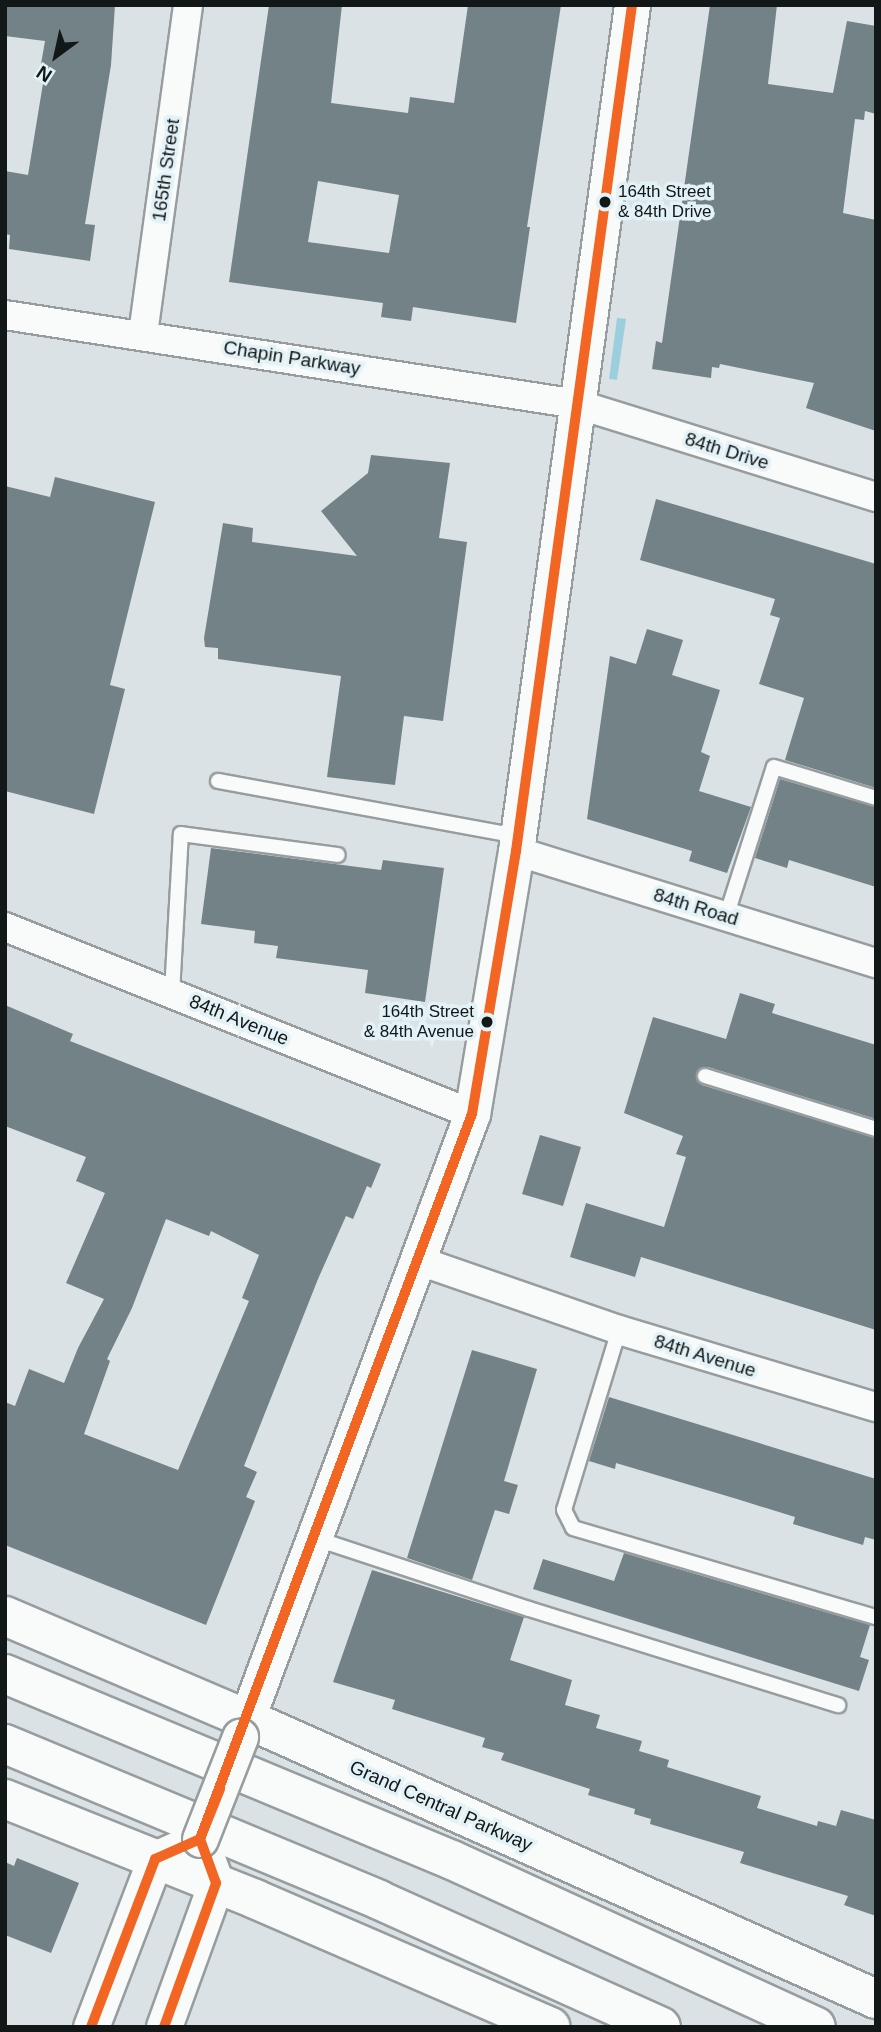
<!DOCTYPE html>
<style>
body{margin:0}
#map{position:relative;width:881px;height:2032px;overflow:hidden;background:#dae2e5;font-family:Arial,sans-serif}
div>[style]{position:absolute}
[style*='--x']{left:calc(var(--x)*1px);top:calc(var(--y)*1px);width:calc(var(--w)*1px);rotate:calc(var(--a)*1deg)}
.green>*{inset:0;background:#9ccfdd}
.building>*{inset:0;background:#728286}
.roads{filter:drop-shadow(2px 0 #979d9f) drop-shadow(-2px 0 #979d9f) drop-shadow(0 2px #979d9f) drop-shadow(0 -2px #979d9f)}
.service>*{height:14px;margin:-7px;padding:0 7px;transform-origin:7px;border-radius:7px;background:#f9fbfb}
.minor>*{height:28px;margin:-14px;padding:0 14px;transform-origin:14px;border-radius:14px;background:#f9fbfb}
.tertiary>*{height:35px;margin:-17.5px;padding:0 17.5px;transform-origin:17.5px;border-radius:17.5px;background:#f9fbfb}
.secondary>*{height:38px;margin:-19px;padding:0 19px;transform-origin:19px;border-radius:19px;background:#f9fbfb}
.motorway>*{height:38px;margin:-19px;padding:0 19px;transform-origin:19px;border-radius:19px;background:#f9fbfb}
.bridges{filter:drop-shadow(2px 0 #979d9f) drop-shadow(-2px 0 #979d9f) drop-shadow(0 2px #979d9f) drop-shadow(0 -2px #979d9f)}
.tertiary-bridge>*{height:35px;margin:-17.5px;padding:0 17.5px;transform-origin:17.5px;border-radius:17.5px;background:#f9fbfb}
.bus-1>*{height:10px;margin:-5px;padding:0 5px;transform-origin:5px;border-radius:5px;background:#f26522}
.dots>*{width:19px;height:19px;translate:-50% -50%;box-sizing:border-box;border:4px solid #e3f2f6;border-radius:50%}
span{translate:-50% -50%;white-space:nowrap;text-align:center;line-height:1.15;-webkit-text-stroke:7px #e3f2f6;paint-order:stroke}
.bus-label{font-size:17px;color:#121718}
.left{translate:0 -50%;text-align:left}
.right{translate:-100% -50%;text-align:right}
.street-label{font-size:19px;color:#121718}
.frame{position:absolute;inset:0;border:7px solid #121718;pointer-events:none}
.north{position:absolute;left:21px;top:21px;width:70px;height:70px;-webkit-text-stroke:5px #e3f2f6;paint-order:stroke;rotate:213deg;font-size:19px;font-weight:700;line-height:28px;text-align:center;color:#121718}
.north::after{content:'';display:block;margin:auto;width:24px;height:32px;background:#121718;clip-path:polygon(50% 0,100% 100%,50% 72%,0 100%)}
</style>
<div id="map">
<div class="green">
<i style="clip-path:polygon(617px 318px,626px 319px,617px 380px,609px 379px)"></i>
</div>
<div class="building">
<i style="clip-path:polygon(5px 5px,115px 5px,111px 65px,85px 224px,95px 225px,90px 261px,9px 249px,10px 235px,5px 234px,5px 171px,28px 175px,46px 65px,41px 64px,45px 41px,5px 36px)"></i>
<i style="clip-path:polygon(evenodd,269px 5px,342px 5px,331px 103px,408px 113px,410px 97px,454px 103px,468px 5px,561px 5px,527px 227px,530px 227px,516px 323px,413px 307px,411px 321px,381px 317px,383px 303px,229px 282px,269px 5px,318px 181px,399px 195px,389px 253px,308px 242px,318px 181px)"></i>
<i style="clip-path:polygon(710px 5px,777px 5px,768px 84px,833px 93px,847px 21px,876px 26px,876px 114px,865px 111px,864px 120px,855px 119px,843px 213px,876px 220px,876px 431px,806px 408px,814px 383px,720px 364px,719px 368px,712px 367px,711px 378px,652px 369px,656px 341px,662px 343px)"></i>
<i style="clip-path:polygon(371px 455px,450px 463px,439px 538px,467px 542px,443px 721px,404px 716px,395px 785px,327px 777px,341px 676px,218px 659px,218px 648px,205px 647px,204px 638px,223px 523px,253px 528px,252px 542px,357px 556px,321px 511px,368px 473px)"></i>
<i style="clip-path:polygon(55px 477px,155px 502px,110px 685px,125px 689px,94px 814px,5px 791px,5px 486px,50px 497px)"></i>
<i style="clip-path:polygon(656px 499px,876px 564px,876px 788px,785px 760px,804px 698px,759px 684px,780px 618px,770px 615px,775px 599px,640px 560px)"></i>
<i style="clip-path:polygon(647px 629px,683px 640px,672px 675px,720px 690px,701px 752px,710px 756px,699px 791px,751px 807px,727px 873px,689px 861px,692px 851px,587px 819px,610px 656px,636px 664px)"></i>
<i style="clip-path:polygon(780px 779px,876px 807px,876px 887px,789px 860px,787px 868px,755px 858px)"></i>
<i style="clip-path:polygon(211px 848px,381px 870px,383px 860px,444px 868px,425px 1002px,365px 993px,368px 970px,276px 958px,278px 946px,254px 943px,255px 931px,201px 924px)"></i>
<i style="clip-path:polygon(740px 993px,775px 1004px,772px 1013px,876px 1045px,876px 1119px,708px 1067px,699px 1069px,696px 1077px,702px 1085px,876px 1138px,876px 1330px,641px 1257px,635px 1277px,570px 1257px,586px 1203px,664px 1227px,686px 1157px,676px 1154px,683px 1136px,624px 1113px,653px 1017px,726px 1039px)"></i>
<i style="clip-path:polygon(evenodd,5px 1005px,73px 1034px,70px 1041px,381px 1164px,371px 1188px,367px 1186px,353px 1219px,346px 1216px,318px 1279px,244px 1466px,257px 1472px,246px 1497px,255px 1501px,206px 1625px,5px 1545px,5px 1402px,15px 1406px,29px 1369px,64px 1383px,78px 1348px,104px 1299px,66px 1283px,105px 1193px,76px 1181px,86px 1157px,5px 1126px,5px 1005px,166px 1219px,209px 1236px,211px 1231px,259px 1255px,242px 1298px,249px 1301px,178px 1470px,84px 1434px,110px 1361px,107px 1359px,132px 1308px,166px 1219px)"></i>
<i style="clip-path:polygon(540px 1135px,581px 1147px,563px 1206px,522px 1194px)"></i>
<i style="clip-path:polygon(472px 1350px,537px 1369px,504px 1481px,518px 1485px,509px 1514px,495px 1510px,472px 1580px,407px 1558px)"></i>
<i style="clip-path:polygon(609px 1397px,876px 1479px,876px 1540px,865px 1537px,863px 1545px,793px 1524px,795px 1517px,737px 1499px,616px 1463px,615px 1469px,589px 1461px)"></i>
<i style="clip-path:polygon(624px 1553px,870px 1625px,860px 1657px,869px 1660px,859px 1691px,533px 1589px,543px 1559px,614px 1581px)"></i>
<i style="clip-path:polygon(372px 1570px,524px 1617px,510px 1660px,572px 1680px,565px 1705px,600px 1715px,596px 1728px,642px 1741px,639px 1751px,669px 1760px,667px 1767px,761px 1796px,757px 1808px,817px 1826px,818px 1821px,836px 1826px,841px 1810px,876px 1820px,876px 1916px,844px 1905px,848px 1896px,740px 1863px,744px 1852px,650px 1824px,651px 1819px,634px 1814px,635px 1809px,588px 1795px,590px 1789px,501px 1760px,504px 1753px,482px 1747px,485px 1738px,392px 1709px,395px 1700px,333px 1682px)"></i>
<i style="clip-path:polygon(17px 1858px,79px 1883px,51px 1953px,5px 1935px,5px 1862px,14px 1866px)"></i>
</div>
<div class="roads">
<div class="service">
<i style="--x:218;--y:781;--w:305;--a:10.4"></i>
<i style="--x:726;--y:917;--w:157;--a:-72.3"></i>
<i style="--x:774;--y:767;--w:107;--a:16.9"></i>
<i style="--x:172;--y:993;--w:159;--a:-86.8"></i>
<i style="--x:181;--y:834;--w:158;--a:7.6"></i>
<i style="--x:705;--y:1076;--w:179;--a:17.2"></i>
<i style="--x:619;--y:1330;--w:188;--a:107"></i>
<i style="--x:564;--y:1510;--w:20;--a:63"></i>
<i style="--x:573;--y:1528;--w:316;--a:16.4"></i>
<i style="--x:314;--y:1538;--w:226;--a:18.3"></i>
<i style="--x:529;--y:1609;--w:324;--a:17.3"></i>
</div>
<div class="minor">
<i style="--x:5;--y:315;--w:579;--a:8.84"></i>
<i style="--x:577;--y:404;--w:313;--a:17.3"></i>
<i style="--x:143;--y:334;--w:332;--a:-82.2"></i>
<i style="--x:516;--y:851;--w:377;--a:17.3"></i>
<i style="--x:5;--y:927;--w:503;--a:21.82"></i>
<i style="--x:417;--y:1260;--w:214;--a:19.1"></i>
<i style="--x:619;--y:1330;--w:268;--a:16.7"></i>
</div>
<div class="tertiary">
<i style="--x:240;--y:1737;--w:665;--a:-69.58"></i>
<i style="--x:472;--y:1114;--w:267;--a:-80.5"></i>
<i style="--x:516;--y:851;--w:854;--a:-82.19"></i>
<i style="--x:91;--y:2027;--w:180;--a:-69.1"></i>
<i style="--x:155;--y:1859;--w:49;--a:-24"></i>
<i style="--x:200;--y:1839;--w:47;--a:70"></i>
<i style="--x:216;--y:1883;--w:153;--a:109.9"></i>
</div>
<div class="secondary">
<i style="--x:5;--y:1616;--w:263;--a:23.1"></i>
<i style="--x:247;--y:1719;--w:689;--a:24"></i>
<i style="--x:5;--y:1799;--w:269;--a:21.8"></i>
<i style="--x:255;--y:1899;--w:322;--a:23.4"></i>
</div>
<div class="motorway">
<i style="--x:5;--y:1674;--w:484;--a:22.6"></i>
<i style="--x:452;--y:1860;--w:400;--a:24.6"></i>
<i style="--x:5;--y:1744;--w:405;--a:22.6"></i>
<i style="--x:379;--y:1900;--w:309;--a:24.2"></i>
</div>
</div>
<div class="bridges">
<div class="tertiary-bridge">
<i style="--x:200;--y:1839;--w:110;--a:-68.6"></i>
</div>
</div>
<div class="bus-1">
<i style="--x:91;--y:2027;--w:180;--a:-69.1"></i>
<i style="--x:155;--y:1859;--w:49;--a:-24"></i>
<i style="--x:200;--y:1839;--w:774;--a:-69.44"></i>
<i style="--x:472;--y:1114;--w:267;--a:-80.5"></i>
<i style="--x:516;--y:851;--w:854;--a:-82.19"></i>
<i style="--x:164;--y:2027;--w:153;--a:-70.1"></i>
<i style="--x:216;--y:1883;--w:47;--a:-110"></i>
<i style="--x:200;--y:1839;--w:54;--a:-68.2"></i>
</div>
<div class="dots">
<i style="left:605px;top:202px;background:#121718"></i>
<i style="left:487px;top:1022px;background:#121718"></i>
</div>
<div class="bus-label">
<span class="left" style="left:618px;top:202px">164th Street<br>&amp; 84th Drive</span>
<span class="right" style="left:474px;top:1022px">164th Street<br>&amp; 84th Avenue</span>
</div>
<div class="street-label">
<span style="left:166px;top:170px;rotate:-82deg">165th Street</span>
<span style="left:292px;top:358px;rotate:9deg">Chapin Parkway</span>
<span style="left:727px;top:451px;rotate:17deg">84th Drive</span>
<span style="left:696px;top:907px;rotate:17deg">84th Road</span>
<span style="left:239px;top:1020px;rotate:22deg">84th Avenue</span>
<span style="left:705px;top:1356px;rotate:17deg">84th Avenue</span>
<span style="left:441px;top:1806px;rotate:24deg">Grand Central Parkway</span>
</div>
<div class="frame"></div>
<div class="north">N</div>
</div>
